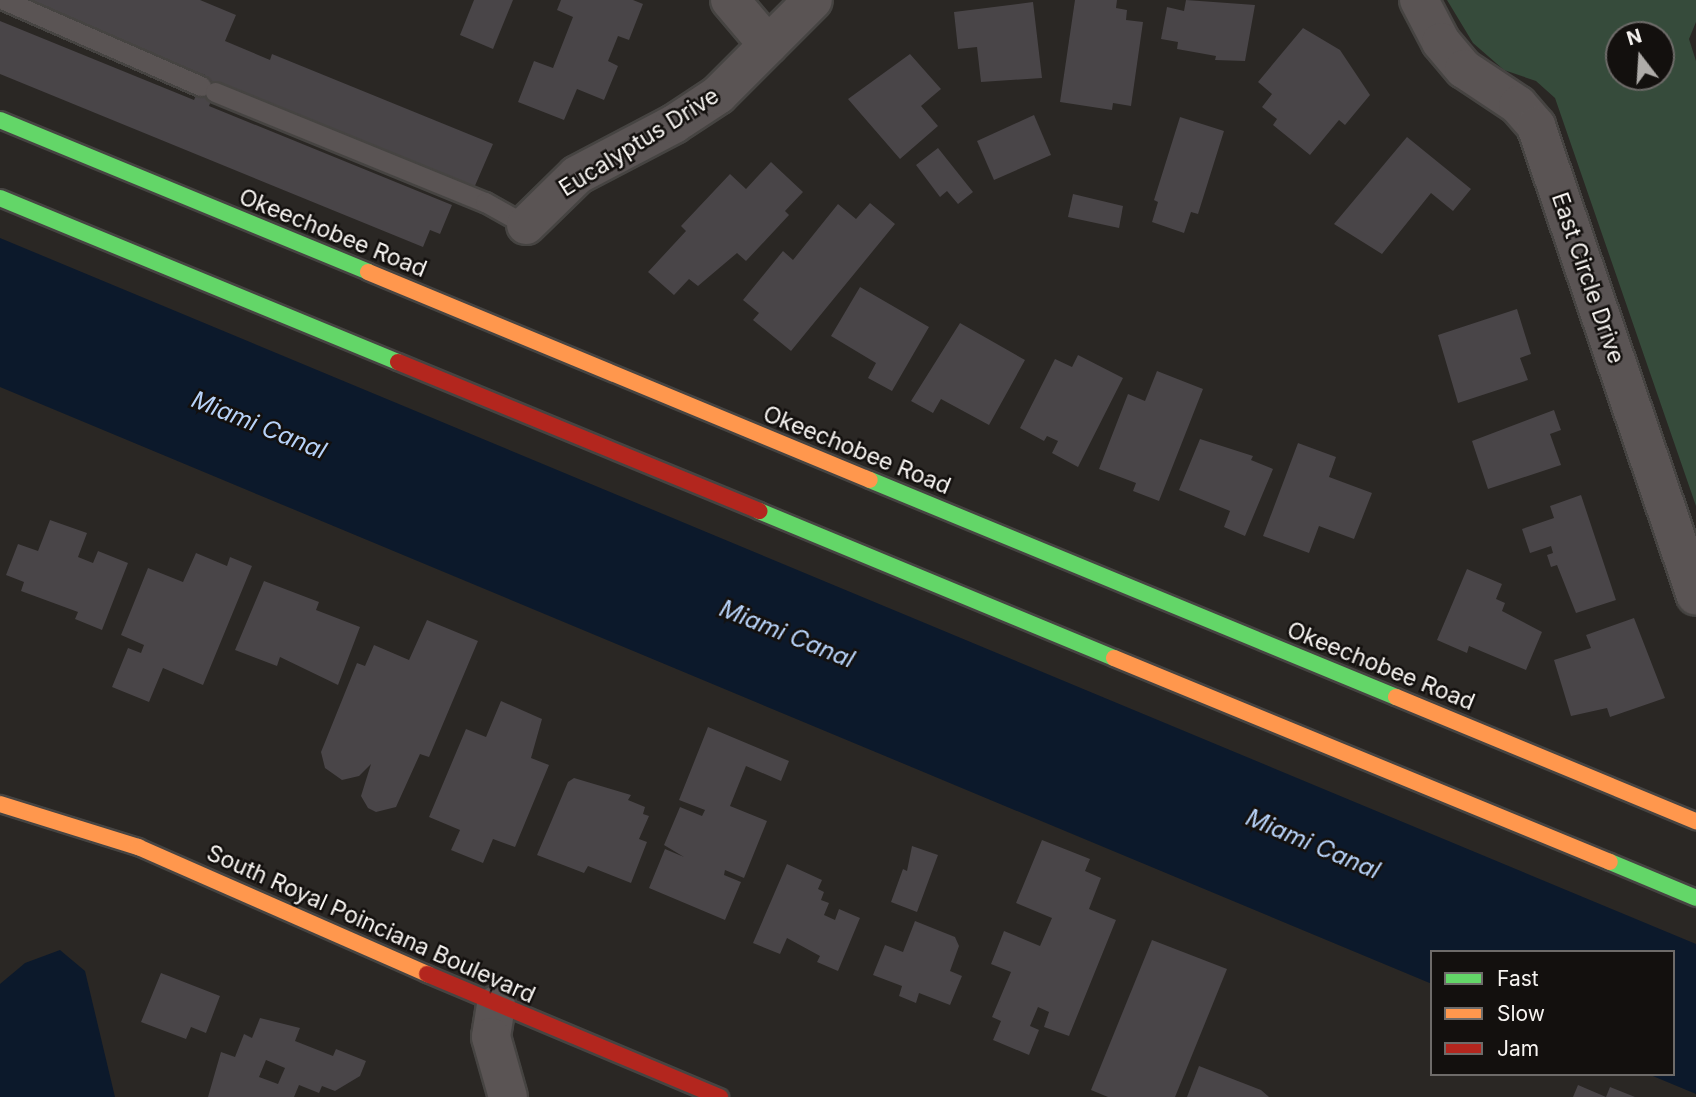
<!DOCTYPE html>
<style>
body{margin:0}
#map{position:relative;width:1696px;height:1097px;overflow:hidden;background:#2a2724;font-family:Inter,sans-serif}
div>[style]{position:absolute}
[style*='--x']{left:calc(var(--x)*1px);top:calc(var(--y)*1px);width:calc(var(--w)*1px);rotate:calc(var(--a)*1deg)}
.green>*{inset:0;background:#364b3b}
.water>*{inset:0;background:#0c192b}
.building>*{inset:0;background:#494548}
.roads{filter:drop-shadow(2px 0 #464442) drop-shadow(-2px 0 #464442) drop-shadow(0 2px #464442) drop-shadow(0 -2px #464442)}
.lane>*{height:19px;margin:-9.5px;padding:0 9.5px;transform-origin:9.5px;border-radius:9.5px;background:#5a5454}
.street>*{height:38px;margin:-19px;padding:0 19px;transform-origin:19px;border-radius:19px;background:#5a5454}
.fast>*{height:16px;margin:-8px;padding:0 8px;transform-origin:8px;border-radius:8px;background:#63d668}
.slow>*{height:16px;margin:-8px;padding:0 8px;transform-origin:8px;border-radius:8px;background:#ff974d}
.jam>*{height:16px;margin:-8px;padding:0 8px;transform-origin:8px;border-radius:8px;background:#b3261e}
span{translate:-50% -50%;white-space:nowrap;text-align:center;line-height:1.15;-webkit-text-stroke:5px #13100e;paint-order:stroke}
.street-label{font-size:23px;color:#f7f4f1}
.water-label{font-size:24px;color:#b8d3f9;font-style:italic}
.legend{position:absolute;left:1430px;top:950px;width:245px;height:126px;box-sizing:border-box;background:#13100e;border:2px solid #6e6b69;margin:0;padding:9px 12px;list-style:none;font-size:21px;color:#f7f4f1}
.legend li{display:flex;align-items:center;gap:14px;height:35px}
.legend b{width:35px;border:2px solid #6e6b69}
.north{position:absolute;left:1605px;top:21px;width:70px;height:70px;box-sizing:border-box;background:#13100e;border:2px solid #6e6b69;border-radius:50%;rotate:343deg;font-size:19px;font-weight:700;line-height:28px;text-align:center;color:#f7f4f1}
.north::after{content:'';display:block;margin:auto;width:24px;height:32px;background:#afaca9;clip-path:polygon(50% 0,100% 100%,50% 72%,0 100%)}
</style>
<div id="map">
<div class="green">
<i style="clip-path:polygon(evenodd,1447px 0,1696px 0,1696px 22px,1689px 39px,1696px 61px,1696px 506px,1555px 98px,1536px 81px,1504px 70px,1473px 43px,1447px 0,1619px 35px,1661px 35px,1661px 77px,1619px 77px,1619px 35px)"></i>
</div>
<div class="water">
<i style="clip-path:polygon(0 238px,1696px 944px,1696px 1094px,1648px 1074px,1673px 1074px,1673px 952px,1432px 952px,1432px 984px,0 387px)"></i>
<i style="clip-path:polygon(60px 950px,85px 971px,115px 1097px,0 1097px,0 984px,25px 963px)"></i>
</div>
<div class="building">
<i style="clip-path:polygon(24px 0,200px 0,236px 15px,225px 41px,270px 60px,272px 54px,493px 144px,474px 188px,218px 83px,209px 106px,452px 205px,440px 234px,430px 230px,423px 247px,0 74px,0 21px,194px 100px,205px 75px)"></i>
<i style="clip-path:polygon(474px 0,513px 0,493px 49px,460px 35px)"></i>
<i style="clip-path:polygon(561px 0,633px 0,643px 4px,629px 40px,618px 36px,608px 61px,618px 66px,604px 100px,577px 89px,564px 120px,518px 102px,534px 61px,553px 68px,573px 17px,557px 10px)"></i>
<i style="clip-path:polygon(1075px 0,1117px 0,1116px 8px,1127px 10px,1126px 20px,1143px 22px,1131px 106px,1113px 103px,1112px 110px,1060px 102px)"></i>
<i style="clip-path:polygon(1186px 0,1255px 5px,1245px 61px,1215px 60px,1216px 56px,1177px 49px,1178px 42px,1161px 39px,1167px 7px,1184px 11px)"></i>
<i style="clip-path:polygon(1033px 2px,1042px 78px,981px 82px,977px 47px,958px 49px,954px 12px)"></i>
<i style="clip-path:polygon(1303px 28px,1340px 50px,1370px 95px,1345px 125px,1339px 120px,1310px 155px,1273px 125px,1277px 119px,1262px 107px,1272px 94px,1258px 82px)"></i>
<i style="clip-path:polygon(910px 54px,941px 89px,921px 106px,938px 126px,900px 159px,848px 99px)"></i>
<i style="clip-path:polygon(1034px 115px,1051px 155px,994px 180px,977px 141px)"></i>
<i style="clip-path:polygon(1180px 117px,1224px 131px,1198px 214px,1191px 212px,1184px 233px,1152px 222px,1158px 202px,1154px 200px)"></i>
<i style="clip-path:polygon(1407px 137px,1471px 189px,1453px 211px,1431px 193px,1382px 254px,1334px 224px)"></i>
<i style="clip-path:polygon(938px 148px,973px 192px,958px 204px,947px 191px,940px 197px,916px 165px)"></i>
<i style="clip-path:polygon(771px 162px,803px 192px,785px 211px,789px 215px,746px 261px,737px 253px,698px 286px,689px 279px,674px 295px,648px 272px,686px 231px,681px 226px,730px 174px,746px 189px)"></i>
<i style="clip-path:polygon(1073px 194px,1123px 206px,1119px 228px,1068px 217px)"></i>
<i style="clip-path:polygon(870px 203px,895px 224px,791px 351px,753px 320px,759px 313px,743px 300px,783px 251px,793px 260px,838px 204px,856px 219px)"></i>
<i style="clip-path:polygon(860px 287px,929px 327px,892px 391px,868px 378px,876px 363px,831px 336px)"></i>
<i style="clip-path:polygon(1517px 309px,1531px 354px,1520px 358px,1528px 380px,1458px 403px,1438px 335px)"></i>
<i style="clip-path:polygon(960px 323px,1025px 360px,989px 425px,941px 399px,933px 413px,911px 401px)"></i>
<i style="clip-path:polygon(1078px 355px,1123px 378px,1078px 467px,1052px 453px,1058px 441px,1047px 436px,1044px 441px,1020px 428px,1055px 359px,1072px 367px)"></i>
<i style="clip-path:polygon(1157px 371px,1203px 389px,1159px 501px,1133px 491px,1136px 483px,1099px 469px,1128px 394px,1145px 401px)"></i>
<i style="clip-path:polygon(1554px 410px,1561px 430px,1550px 434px,1561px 465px,1488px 489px,1472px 441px)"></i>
<i style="clip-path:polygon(1200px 439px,1253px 456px,1251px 460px,1273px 469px,1245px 536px,1224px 527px,1230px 511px,1179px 490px)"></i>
<i style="clip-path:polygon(1298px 443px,1336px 457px,1329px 477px,1372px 493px,1354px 539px,1319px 526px,1309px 553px,1263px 536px)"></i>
<i style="clip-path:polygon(1581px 495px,1616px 600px,1576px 613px,1557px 565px,1551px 567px,1547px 555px,1553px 553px,1551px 546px,1530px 553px,1522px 529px,1554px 518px,1550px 506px)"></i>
<i style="clip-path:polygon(50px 520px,87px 533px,78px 557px,93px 563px,98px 551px,128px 563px,102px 630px,75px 619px,78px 612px,21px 591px,24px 582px,6px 575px,18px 544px,38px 551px)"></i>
<i style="clip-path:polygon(196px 553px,227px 566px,230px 557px,252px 566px,203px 685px,163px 668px,149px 702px,112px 687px,128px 648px,141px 653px,144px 645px,121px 635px,148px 568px,183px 582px)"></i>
<i style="clip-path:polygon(1467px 569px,1502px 584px,1496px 599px,1505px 603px,1502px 611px,1542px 632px,1526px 670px,1469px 646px,1467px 653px,1437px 640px)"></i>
<i style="clip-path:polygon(264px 581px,319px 602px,316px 610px,360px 627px,338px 685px,280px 657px,277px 666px,235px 650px)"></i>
<i style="clip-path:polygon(1634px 618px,1665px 698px,1610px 717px,1607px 708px,1571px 716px,1554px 660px,1591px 648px,1586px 635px)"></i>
<i style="clip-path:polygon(427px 620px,478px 641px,429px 757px,420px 754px,396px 807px,376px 812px,368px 808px,361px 796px,371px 764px,359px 776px,342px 780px,325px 768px,321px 752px,357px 663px,365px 666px,374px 645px,409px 660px)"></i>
<i style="clip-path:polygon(501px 701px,542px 719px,531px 758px,549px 765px,515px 847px,493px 839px,483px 863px,451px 850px,460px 830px,429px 817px,466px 729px,486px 737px)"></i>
<i style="clip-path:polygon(708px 727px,789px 761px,781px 781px,746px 766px,730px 806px,767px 821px,744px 878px,725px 870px,724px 875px,741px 882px,725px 920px,649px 888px,665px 849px,684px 857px,664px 845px,680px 807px,702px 816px,705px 810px,679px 800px)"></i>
<i style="clip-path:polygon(574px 778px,631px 795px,628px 800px,645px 807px,643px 814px,649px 816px,639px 839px,647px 842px,631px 883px,588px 866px,584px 873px,537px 855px,568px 782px)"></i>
<i style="clip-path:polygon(1042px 840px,1090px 859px,1085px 871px,1101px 878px,1089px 909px,1116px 920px,1069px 1036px,1044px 1027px,1049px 1012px,1038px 1007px,1030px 1026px,1039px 1030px,1029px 1055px,993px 1040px,1001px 1021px,992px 1017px,1011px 972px,991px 964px,1004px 931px,1040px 946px,1052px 918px,1016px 903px)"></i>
<i style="clip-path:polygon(912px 846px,938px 855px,917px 912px,891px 902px,903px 869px,907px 871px)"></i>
<i style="clip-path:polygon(787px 864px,822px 880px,818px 889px,824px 892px,821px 900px,829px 903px,824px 915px,835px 920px,839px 909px,860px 918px,838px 971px,817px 962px,820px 956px,787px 938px,780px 954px,753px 943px)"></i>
<i style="clip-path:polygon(915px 921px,955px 937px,959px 946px,950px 971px,962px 976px,950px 1005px,919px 993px,916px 1003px,899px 996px,902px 986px,873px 975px,885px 945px,903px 952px)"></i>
<i style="clip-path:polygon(1152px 940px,1227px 969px,1175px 1097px,1108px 1097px,1091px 1090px)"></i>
<i style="clip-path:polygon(161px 973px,220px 996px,206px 1033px,191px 1027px,186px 1039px,141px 1022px)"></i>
<i style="clip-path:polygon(evenodd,260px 1018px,300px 1028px,295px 1041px,333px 1056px,336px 1049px,366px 1061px,360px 1076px,335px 1091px,322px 1086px,319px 1093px,299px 1085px,294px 1097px,208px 1097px,221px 1052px,235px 1057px,244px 1034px,252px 1038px,260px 1018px,266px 1060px,285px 1068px,278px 1084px,259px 1077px,266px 1060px)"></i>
<i style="clip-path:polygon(1199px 1066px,1261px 1090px,1269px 1097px,1187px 1097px)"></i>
<i style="clip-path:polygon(1578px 1085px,1606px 1097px,1610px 1087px,1635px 1097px,1573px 1097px)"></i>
</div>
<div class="roads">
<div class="lane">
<i style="--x:4;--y:0;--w:215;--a:23.6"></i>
<i style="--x:215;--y:92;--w:292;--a:22.2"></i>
<i style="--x:485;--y:202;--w:47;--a:29.3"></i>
</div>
<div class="street">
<i style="--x:730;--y:0;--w:59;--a:49.8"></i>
<i style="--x:1419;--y:0;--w:47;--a:62.4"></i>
<i style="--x:1441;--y:42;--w:35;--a:50"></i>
<i style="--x:1464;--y:69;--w:65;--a:33.7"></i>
<i style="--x:1518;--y:105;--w:28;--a:49"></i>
<i style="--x:1536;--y:126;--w:496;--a:71.2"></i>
<i style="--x:526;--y:225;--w:71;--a:-44.4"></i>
<i style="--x:577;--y:175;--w:110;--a:-27.7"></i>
<i style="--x:674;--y:124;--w:53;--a:-33.4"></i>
<i style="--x:718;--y:95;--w:134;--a:-45"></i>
<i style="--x:496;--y:1005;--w:32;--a:99"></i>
<i style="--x:491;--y:1037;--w:62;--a:74.2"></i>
</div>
<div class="fast">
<i style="--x:0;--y:120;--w:398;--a:22.4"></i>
<i style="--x:0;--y:198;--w:430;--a:22.4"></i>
<i style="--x:870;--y:480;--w:569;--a:22.42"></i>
<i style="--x:759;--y:511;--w:384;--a:22.5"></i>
<i style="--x:1610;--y:862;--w:93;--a:22.7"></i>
</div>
<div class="slow">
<i style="--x:368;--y:272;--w:543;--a:22.51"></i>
<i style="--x:1114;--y:658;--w:536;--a:22.36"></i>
<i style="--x:1396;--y:697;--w:325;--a:22.5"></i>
<i style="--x:0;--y:804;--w:145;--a:17.3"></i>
<i style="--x:138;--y:847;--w:316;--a:23.7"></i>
</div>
<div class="jam">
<i style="--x:398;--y:362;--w:391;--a:22.4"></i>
<i style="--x:427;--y:974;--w:318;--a:22.8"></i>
</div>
</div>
<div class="street-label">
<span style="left:639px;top:142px;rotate:-32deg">Eucalyptus Drive</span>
<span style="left:333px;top:233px;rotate:22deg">Okeechobee Road</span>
<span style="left:1588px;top:278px;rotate:71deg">East Circle Drive</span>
<span style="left:857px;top:450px;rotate:22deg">Okeechobee Road</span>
<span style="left:1381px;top:666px;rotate:22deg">Okeechobee Road</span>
<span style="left:371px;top:924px;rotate:24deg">South Royal Poinciana Boulevard</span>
</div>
<div class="water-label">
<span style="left:259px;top:425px;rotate:22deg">Miami Canal</span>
<span style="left:787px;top:634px;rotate:22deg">Miami Canal</span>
<span style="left:1313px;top:844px;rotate:23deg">Miami Canal</span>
</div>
<ul class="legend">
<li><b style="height:9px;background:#63d668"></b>Fast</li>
<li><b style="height:9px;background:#ff974d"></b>Slow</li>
<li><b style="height:9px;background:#b3261e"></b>Jam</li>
</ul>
<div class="north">N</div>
</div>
